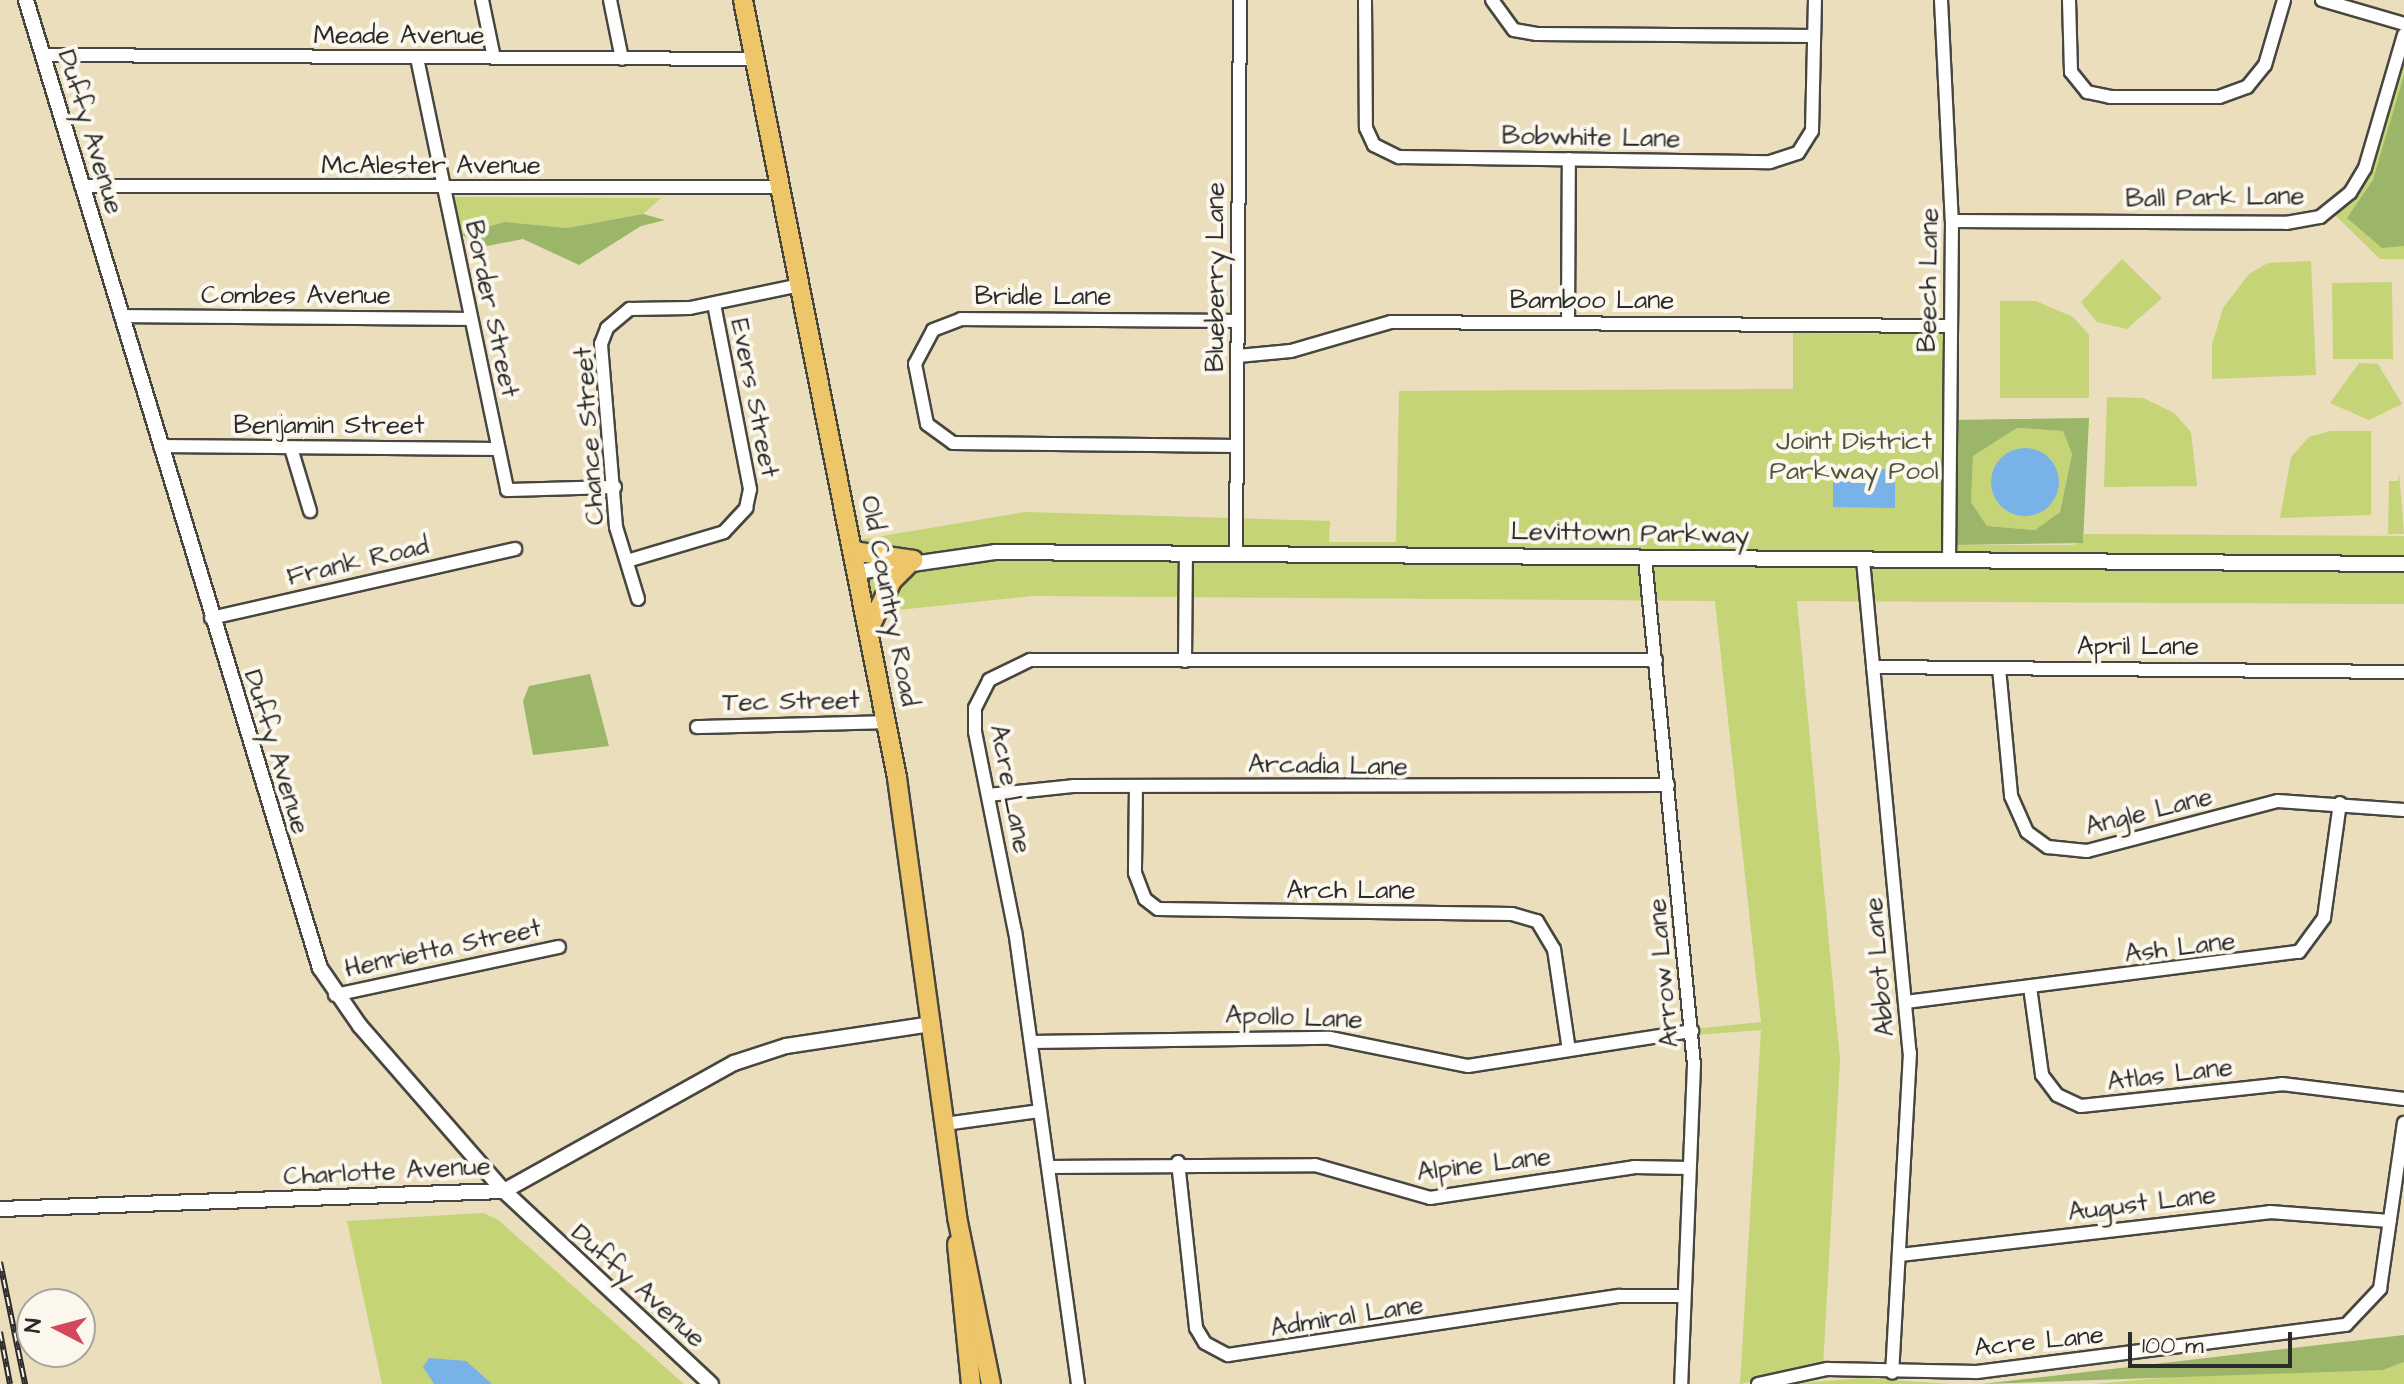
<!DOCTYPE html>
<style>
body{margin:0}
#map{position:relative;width:2404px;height:1384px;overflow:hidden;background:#ebdebc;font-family:"Architects Daughter",sans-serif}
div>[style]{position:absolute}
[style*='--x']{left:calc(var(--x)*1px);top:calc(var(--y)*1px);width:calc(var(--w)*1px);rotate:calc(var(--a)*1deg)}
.green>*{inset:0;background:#c4d477}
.forest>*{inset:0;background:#9bb668}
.water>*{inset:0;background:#79b1e9}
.round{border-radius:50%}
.roads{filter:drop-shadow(2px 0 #484641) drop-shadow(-2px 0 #484641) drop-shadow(0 2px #484641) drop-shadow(0 -2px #484641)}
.minor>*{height:12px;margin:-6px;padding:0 6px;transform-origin:6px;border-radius:6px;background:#fff}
.tertiary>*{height:14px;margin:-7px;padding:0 7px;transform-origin:7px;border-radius:7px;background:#fff}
.primary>*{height:18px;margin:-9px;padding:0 9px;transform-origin:9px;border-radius:9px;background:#ecc669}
.rail>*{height:6px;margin-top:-3px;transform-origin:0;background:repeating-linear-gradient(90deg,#fbf7ec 0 9px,#2b2b2b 0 18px);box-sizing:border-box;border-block:2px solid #2b2b2b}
span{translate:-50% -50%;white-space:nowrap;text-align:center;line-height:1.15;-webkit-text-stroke:8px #fbf7ec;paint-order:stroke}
.street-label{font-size:26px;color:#2b2b2b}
.park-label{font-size:26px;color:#51553e}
.north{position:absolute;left:16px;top:1288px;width:80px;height:80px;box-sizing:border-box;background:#fbf7ec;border:2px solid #a8a59f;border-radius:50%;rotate:276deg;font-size:22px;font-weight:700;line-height:32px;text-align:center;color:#2b2b2b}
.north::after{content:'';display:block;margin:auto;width:28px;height:36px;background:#d1495b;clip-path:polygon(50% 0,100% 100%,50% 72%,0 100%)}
.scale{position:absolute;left:2128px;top:1332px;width:164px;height:36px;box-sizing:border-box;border:4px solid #2b2b2b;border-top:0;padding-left:10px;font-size:24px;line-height:28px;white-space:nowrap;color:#2b2b2b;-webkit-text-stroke:6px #fbf7ec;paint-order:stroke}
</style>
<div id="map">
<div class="green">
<i style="clip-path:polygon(2404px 45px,2404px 259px,2380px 259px,2335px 215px,2368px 172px)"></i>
<i style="clip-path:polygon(454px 197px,661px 198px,643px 214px,567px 228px,505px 222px,461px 234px)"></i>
<i style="clip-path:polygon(2122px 259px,2162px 298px,2127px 329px,2097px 322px,2081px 302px)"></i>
<i style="clip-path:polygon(2311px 261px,2316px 375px,2212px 379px,2212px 345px,2223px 308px,2249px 274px,2268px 263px)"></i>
<i style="clip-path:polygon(2392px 282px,2393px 359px,2333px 359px,2332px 283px)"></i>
<i style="clip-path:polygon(2000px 301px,2036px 301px,2073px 317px,2089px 335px,2089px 398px,2000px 398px)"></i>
<i style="clip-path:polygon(1793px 333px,1947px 334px,1946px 545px,2072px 545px,2083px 542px,2084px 534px,2404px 536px,2404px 604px,1797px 601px,1840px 1060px,1823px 1368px,1740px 1384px,1761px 1030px,1695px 1035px,1694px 1029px,1761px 1022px,1715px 601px,1032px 596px,869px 613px,853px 541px,1025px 512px,1330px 521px,1329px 542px,1396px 542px,1399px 391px,1793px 389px)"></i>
<i style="clip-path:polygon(2359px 363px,2378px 364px,2402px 404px,2369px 420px,2330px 403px)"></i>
<i style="clip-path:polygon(2107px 397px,2143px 398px,2174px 413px,2191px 432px,2197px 486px,2104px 487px)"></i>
<i style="clip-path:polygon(2017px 428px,2063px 431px,2072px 454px,2060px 512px,2035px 530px,1987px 526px,1971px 502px,1973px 456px)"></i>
<i style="clip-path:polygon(2330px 431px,2371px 431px,2371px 515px,2280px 518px,2291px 457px,2309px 437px)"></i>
<i style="clip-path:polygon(2399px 472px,2404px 534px,2388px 534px,2389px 481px,2398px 481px)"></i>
<i style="clip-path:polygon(483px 1213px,497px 1219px,684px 1384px,382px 1384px,347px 1221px)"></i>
<i style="clip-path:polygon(2404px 1362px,2404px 1384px,2094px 1384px,2239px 1371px,2383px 1370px)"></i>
<i style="clip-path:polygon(1863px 1378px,1951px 1384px,1788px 1384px)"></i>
</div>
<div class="forest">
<i style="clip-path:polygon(2404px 75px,2404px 246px,2382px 248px,2347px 218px,2373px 180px)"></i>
<i style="clip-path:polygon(643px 214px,665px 220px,641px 226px,579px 265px,523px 239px,482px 247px,461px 234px,505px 222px,567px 228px)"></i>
<i style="clip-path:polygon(evenodd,2089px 418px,2083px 543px,1951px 545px,1952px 420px,2089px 418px,2017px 428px,2063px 431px,2072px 454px,2060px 512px,2035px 530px,1987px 526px,1971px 502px,1973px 456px,2017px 428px)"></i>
<i style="clip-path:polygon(590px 674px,609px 746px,533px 755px,523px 701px,529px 686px)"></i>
<i style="clip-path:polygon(2404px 1335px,2404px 1362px,2383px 1370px,1982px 1384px)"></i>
</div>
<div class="water">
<i class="round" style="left:1991px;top:448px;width:68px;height:68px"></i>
<i style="clip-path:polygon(1833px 468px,1871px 469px,1872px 477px,1876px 469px,1895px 469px,1895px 508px,1833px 507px)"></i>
<i style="clip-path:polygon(429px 1358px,466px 1361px,492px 1384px,434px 1384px,423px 1367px)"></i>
</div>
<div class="roads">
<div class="minor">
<i style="--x:482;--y:0;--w:59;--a:78.3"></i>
<i style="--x:610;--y:0;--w:60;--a:78.5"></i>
<i style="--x:1365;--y:0;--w:128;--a:89.6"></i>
<i style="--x:1366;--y:128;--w:19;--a:65"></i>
<i style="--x:1374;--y:145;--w:28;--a:26"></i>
<i style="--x:1399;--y:157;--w:371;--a:0.8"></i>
<i style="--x:1770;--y:162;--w:29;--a:-18"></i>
<i style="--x:1798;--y:153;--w:26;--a:-58"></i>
<i style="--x:1812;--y:131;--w:131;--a:-88.7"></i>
<i style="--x:1492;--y:0;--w:37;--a:54"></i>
<i style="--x:1514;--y:30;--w:23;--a:10"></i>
<i style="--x:1537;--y:34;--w:277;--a:0.4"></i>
<i style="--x:1941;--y:0;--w:221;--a:87.2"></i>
<i style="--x:1952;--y:221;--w:340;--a:90.5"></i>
<i style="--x:2069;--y:0;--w:72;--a:88.4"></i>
<i style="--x:2071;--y:72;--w:26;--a:51"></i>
<i style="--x:2087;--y:92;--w:24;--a:12"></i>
<i style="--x:2110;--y:97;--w:109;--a:0"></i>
<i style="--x:2219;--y:97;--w:30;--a:-20"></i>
<i style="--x:2247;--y:87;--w:28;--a:-51"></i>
<i style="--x:2265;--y:65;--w:68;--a:-73.7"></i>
<i style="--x:2322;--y:0;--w:85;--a:16.3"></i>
<i style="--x:42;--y:55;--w:713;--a:0.32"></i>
<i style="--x:417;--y:58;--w:441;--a:78.2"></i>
<i style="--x:507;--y:490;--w:108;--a:-1.6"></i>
<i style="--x:81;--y:186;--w:699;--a:0.08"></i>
<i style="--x:1952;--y:221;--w:334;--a:0.3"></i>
<i style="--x:2286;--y:223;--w:35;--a:-10"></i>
<i style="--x:2320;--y:217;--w:38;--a:-39"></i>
<i style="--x:2350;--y:193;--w:29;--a:-59"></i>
<i style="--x:2365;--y:168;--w:139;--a:-73.7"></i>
<i style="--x:121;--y:316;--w:349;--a:0.5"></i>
<i style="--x:1568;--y:323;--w:164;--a:-89.7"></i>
<i style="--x:1238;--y:356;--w:53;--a:-5.4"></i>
<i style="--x:1291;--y:351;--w:104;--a:-16.2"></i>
<i style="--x:1391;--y:322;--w:559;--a:0.41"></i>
<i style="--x:160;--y:446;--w:338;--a:0.5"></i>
<i style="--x:1237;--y:446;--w:284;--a:-179.4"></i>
<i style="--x:953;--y:443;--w:32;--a:-144"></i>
<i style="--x:927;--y:424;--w:61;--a:-101.3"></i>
<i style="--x:915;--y:364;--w:38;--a:-62"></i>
<i style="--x:933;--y:330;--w:30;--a:-21"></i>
<i style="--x:961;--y:319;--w:276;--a:0.4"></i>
<i style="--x:291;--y:448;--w:66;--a:73.2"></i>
<i style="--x:1236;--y:554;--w:554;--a:-89.59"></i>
<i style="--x:1645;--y:558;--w:509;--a:84.48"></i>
<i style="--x:1694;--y:1065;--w:319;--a:92.3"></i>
<i style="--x:1863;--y:560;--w:495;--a:84.6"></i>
<i style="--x:1910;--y:1053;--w:320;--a:93.2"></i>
<i style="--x:627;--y:561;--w:101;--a:-16.6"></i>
<i style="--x:724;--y:532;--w:33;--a:-47"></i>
<i style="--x:746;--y:508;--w:19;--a:-78"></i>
<i style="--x:750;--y:489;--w:188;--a:-101"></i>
<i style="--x:638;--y:599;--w:75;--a:-107"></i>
<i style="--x:616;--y:527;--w:184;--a:-94.7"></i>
<i style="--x:601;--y:344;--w:17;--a:-69"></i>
<i style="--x:607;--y:328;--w:30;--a:-40"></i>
<i style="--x:630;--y:309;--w:60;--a:-1"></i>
<i style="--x:690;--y:308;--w:112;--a:-11.8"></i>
<i style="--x:211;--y:618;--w:312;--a:-12.8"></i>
<i style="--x:1185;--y:661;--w:107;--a:-89.5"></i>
<i style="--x:1873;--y:667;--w:531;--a:0.54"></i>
<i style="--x:1999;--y:668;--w:129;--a:84.6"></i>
<i style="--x:2011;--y:796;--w:39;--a:66"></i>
<i style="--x:2027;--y:832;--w:26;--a:36"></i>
<i style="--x:2048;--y:847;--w:39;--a:6"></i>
<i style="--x:2087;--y:851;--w:197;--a:-14.7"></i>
<i style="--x:2278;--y:801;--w:126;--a:4.1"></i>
<i style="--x:697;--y:727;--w:189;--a:-1.5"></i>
<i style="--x:1136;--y:786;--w:87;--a:90.7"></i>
<i style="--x:1135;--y:873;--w:28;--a:69"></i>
<i style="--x:1145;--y:899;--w:16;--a:38"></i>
<i style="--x:1158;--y:909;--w:354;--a:0.8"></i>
<i style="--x:1512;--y:914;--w:26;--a:16"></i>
<i style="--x:1537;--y:921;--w:33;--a:59"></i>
<i style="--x:1554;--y:949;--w:102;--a:81.6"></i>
<i style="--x:988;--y:795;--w:85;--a:-6"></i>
<i style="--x:1073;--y:786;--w:595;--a:-0.1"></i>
<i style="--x:2030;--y:987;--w:89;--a:82.2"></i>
<i style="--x:2042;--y:1075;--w:25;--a:53"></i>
<i style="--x:2057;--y:1095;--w:26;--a:25"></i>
<i style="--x:2081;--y:1106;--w:202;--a:-6.2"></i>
<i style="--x:2282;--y:1084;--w:123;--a:7"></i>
<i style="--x:335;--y:995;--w:229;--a:-12.1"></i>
<i style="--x:1906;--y:1002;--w:396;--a:-7.3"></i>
<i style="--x:2299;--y:952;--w:42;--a:-53.7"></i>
<i style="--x:2324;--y:918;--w:116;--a:-82.1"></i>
<i style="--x:1031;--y:1042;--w:299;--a:-0.8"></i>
<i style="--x:1330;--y:1038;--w:141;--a:11.5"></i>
<i style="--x:1468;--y:1066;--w:227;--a:-8.9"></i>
<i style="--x:945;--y:1124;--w:96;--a:-7.8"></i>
<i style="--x:1178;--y:1162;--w:167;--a:83.8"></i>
<i style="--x:1196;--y:1328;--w:17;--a:59"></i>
<i style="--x:1205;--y:1343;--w:26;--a:28"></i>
<i style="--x:1228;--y:1355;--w:396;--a:-8.6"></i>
<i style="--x:1620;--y:1296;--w:61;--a:0"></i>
<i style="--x:1048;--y:1167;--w:267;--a:-0.4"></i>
<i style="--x:1315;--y:1165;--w:120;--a:16"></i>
<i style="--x:1430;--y:1198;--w:206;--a:-8.6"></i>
<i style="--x:1634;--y:1167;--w:55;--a:1"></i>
<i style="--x:1900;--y:1255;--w:372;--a:-6.6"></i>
<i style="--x:2270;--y:1212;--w:120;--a:4.3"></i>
<i style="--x:1078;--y:1384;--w:456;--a:-97.9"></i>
<i style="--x:1015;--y:932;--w:204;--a:-101.3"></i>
<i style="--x:975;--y:732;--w:24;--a:-90"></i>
<i style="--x:975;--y:708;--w:31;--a:-63"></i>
<i style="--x:989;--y:680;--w:46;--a:-26"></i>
<i style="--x:1030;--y:660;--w:626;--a:0"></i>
<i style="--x:1758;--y:1384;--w:71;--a:-12.3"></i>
<i style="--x:1827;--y:1369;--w:150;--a:1.1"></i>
<i style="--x:1977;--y:1372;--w:372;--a:-7.3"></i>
<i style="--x:2346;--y:1325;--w:50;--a:-46.6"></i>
<i style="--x:2380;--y:1289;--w:168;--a:-81.8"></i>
</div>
<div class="tertiary">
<i style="--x:26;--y:0;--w:1012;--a:73.11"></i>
<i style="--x:320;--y:968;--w:70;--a:55.4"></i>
<i style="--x:360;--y:1026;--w:219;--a:48.9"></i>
<i style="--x:504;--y:1191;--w:283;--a:43"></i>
<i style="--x:857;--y:572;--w:139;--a:-8.2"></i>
<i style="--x:995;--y:552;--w:1409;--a:0.49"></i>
<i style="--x:0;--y:1209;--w:504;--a:-2.05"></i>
<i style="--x:504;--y:1191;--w:263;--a:-29.1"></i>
<i style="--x:734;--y:1063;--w:55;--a:-18.1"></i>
<i style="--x:786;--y:1046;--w:148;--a:-8.6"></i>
</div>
<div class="primary">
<i style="--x:743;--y:0;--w:793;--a:78.8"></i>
<i style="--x:897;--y:778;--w:443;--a:82.2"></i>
<i style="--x:957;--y:1217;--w:170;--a:78.5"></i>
<i style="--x:853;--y:551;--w:61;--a:8.5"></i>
<i style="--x:869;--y:629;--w:53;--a:-64.4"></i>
<i style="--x:892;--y:581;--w:30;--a:-45"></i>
<i style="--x:957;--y:1244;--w:141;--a:84.3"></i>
</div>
</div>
<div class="rail">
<i style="--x:0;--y:1262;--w:125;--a:78.4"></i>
<i style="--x:0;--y:1332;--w:53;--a:79.1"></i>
</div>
<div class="street-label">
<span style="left:399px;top:36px">Meade Avenue</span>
<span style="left:90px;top:132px;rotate:73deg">Duffy Avenue</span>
<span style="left:1591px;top:138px;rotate:1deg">Bobwhite Lane</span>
<span style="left:431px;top:166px">McAlester Avenue</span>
<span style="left:2215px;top:198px;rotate:-1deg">Ball Park Lane</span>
<span style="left:1216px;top:277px;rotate:-90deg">Blueberry Lane</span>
<span style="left:1929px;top:280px;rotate:-89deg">Beech Lane</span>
<span style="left:296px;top:296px">Combes Avenue</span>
<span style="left:1043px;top:297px">Bridle Lane</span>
<span style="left:1592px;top:301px">Bamboo Lane</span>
<span style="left:491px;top:309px;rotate:78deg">Border Street</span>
<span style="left:754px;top:398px;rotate:79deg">Evers Street</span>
<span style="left:329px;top:426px">Benjamin Street</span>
<span style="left:590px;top:436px;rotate:-94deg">Chance Street</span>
<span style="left:1630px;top:534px;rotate:1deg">Levittown Parkway</span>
<span style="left:358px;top:562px;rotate:-13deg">Frank Road</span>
<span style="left:889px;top:601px;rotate:79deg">Old Country Road</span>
<span style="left:2138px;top:647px">April Lane</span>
<span style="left:791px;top:702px;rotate:-1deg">Tec Street</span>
<span style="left:276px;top:752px;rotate:73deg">Duffy Avenue</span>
<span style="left:1328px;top:766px;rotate:1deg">Arcadia Lane</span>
<span style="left:1010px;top:789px;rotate:79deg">Acre Lane</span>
<span style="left:2149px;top:812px;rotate:-14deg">Angle Lane</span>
<span style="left:1351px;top:891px">Arch Lane</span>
<span style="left:2180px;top:948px;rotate:-7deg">Ash Lane</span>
<span style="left:443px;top:949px;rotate:-12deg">Henrietta Street</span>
<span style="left:1880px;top:967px;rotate:-95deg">Abbot Lane</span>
<span style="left:1664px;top:973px;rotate:-95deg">Arrow Lane</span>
<span style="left:1294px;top:1018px;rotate:2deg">Apollo Lane</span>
<span style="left:2170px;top:1075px;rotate:-7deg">Atlas Lane</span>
<span style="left:1484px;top:1165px;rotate:-7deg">Alpine Lane</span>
<span style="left:387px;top:1172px;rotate:-3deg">Charlotte Avenue</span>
<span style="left:2142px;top:1204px;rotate:-7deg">August Lane</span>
<span style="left:638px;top:1286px;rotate:42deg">Duffy Avenue</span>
<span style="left:1347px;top:1317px;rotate:-9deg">Admiral Lane</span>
<span style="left:2039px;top:1342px;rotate:-6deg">Acre Lane</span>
</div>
<div class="park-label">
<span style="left:1854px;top:457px">Joint District<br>Parkway Pool</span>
</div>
<div class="north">N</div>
<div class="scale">100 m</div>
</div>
